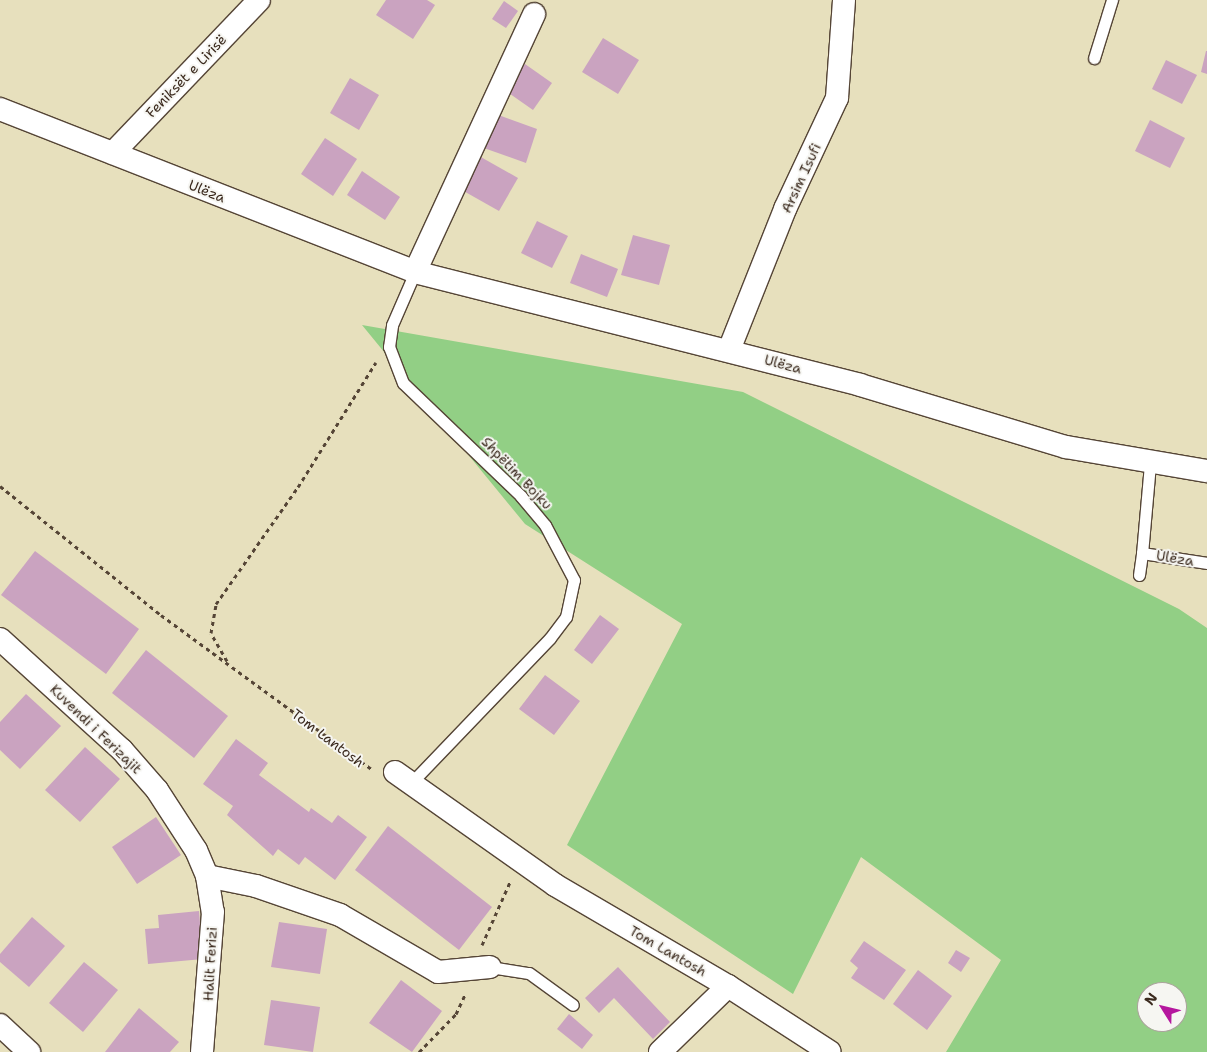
<!DOCTYPE html>
<meta charset="utf-8">
<style>
body{margin:0}
#map{position:relative;width:1207px;height:1052px;overflow:hidden;background:#e7e0bd;font-family:"Shantell Sans",sans-serif}
div>[style]{position:absolute}
[style*='--x']{left:calc(var(--x)*1px);top:calc(var(--y)*1px);width:calc(var(--w)*1px);rotate:calc(var(--a)*1deg)}
.green>*{inset:0;background:#92cf85}
.building>*{inset:0;background:#caa3c0}
.path>*{height:3px;margin-top:-1.5px;transform-origin:0;background:repeating-linear-gradient(90deg,#554536 0 4px,transparent 0 8px)}
.roads{filter:drop-shadow(1px 0 #554536) drop-shadow(-1px 0 #554536) drop-shadow(0 1px #554536) drop-shadow(0 -1px #554536)}
.lane>*{height:11px;margin:-5.5px;padding:0 5.5px;transform-origin:5.5px;border-radius:5.5px;background:#fff}
.street>*{height:22px;margin:-11px;padding:0 11px;transform-origin:11px;border-radius:11px;background:#fff}
span{translate:-50% -50%;white-space:nowrap;text-align:center;line-height:1.15;-webkit-text-stroke:4px #f6f6f2;paint-order:stroke}
.street-label{font-size:14px;color:#3b2a1e}
.north{position:absolute;left:1137px;top:982px;width:50px;height:50px;box-sizing:border-box;background:#f6f6f2;border:1px solid #aba49d;border-radius:50%;rotate:306deg;font-size:14px;font-weight:700;line-height:20px;text-align:center;color:#3b2a1e}
.north::after{content:'';display:block;margin:auto;width:18px;height:22px;background:#b5179e;clip-path:polygon(50% 0,100% 100%,50% 72%,0 100%)}
</style>
<div id="map">
<div class="green">
<i style="clip-path:polygon(evenodd,362px 325px,743px 392px,1179px 609px,1207px 628px,1207px 1052px,946px 1052px,1001px 960px,861px 857px,793px 994px,567px 845px,682px 624px,525px 524px,362px 325px,1147px 992px,1177px 992px,1177px 1022px,1147px 1022px,1147px 992px)"></i>
</div>
<div class="building">
<i style="clip-path:polygon(386px 0,427px 0,435px 5px,413px 39px,376px 15px)"></i>
<i style="clip-path:polygon(504px 1px,518px 11px,506px 28px,492px 19px)"></i>
<i style="clip-path:polygon(603px 38px,639px 60px,618px 94px,582px 72px)"></i>
<i style="clip-path:polygon(1206px 51px,1207px 51px,1207px 74px,1201px 72px)"></i>
<i style="clip-path:polygon(1166px 60px,1197px 75px,1182px 104px,1152px 89px)"></i>
<i style="clip-path:polygon(525px 64px,552px 83px,533px 110px,506px 91px)"></i>
<i style="clip-path:polygon(350px 78px,379px 95px,359px 130px,330px 113px)"></i>
<i style="clip-path:polygon(493px 113px,537px 129px,526px 163px,481px 147px)"></i>
<i style="clip-path:polygon(1150px 120px,1185px 138px,1170px 168px,1135px 151px)"></i>
<i style="clip-path:polygon(325px 138px,357px 159px,333px 196px,301px 174px)"></i>
<i style="clip-path:polygon(479px 156px,518px 178px,499px 211px,460px 189px)"></i>
<i style="clip-path:polygon(362px 171px,400px 197px,385px 220px,347px 195px)"></i>
<i style="clip-path:polygon(537px 221px,568px 236px,552px 268px,521px 253px)"></i>
<i style="clip-path:polygon(633px 235px,670px 245px,659px 285px,621px 275px)"></i>
<i style="clip-path:polygon(581px 254px,618px 269px,607px 297px,570px 283px)"></i>
<i style="clip-path:polygon(35px 551px,139px 629px,106px 674px,1px 595px)"></i>
<i style="clip-path:polygon(600px 615px,619px 629px,592px 664px,574px 650px)"></i>
<i style="clip-path:polygon(146px 650px,228px 716px,194px 758px,112px 693px)"></i>
<i style="clip-path:polygon(545px 675px,580px 701px,554px 735px,519px 709px)"></i>
<i style="clip-path:polygon(26px 694px,61px 726px,20px 769px,0 750px,0 722px)"></i>
<i style="clip-path:polygon(236px 739px,268px 763px,259px 775px,309px 812px,311px 808px,332px 823px,338px 815px,367px 837px,335px 880px,305px 857px,299px 865px,278px 849px,273px 856px,227px 815px,233px 806px,203px 784px)"></i>
<i style="clip-path:polygon(85px 747px,120px 779px,80px 822px,45px 790px)"></i>
<i style="clip-path:polygon(156px 817px,181px 855px,137px 884px,112px 847px)"></i>
<i style="clip-path:polygon(388px 826px,492px 907px,459px 950px,355px 870px)"></i>
<i style="clip-path:polygon(199px 911px,203px 959px,148px 964px,145px 929px,159px 928px,158px 915px)"></i>
<i style="clip-path:polygon(32px 917px,65px 946px,29px 987px,0 962px,0 954px)"></i>
<i style="clip-path:polygon(279px 922px,327px 929px,320px 974px,271px 967px)"></i>
<i style="clip-path:polygon(864px 941px,906px 970px,884px 1000px,851px 978px,858px 968px,850px 961px)"></i>
<i style="clip-path:polygon(956px 950px,970px 958px,961px 972px,948px 963px)"></i>
<i style="clip-path:polygon(84px 962px,118px 990px,83px 1032px,49px 1003px)"></i>
<i style="clip-path:polygon(618px 967px,670px 1022px,653px 1039px,614px 998px,599px 1013px,585px 998px)"></i>
<i style="clip-path:polygon(918px 970px,952px 996px,927px 1030px,893px 1004px)"></i>
<i style="clip-path:polygon(401px 980px,442px 1011px,412px 1052px,369px 1023px)"></i>
<i style="clip-path:polygon(271px 1000px,320px 1007px,313px 1052px,264px 1045px)"></i>
<i style="clip-path:polygon(139px 1008px,179px 1042px,170px 1052px,105px 1052px)"></i>
<i style="clip-path:polygon(569px 1014px,593px 1035px,582px 1049px,557px 1029px)"></i>
</div>
<div class="path">
<i style="--x:0;--y:486;--w:206;--a:38.7"></i>
<i style="--x:161;--y:615;--w:263;--a:36.2"></i>
<i style="--x:227;--y:661;--w:32;--a:-120"></i>
<i style="--x:211;--y:633;--w:29;--a:-80"></i>
<i style="--x:216;--y:604;--w:143;--a:-55"></i>
<i style="--x:298;--y:487;--w:147;--a:-58"></i>
<i style="--x:482;--y:945;--w:69;--a:-66"></i>
<i style="--x:419;--y:1052;--w:53;--a:-45.8"></i>
<i style="--x:456;--y:1014;--w:23;--a:-65"></i>
</div>
<div class="roads">
<div class="lane">
<i style="--x:1094;--y:58;--w:61;--a:-72.8"></i>
<i style="--x:1150;--y:464;--w:89;--a:95.1"></i>
<i style="--x:1142;--y:553;--w:66;--a:8.7"></i>
<i style="--x:1139;--y:575;--w:22;--a:-82"></i>
<i style="--x:412;--y:782;--w:199;--a:-46.2"></i>
<i style="--x:550;--y:638;--w:26;--a:-53"></i>
<i style="--x:566;--y:617;--w:38;--a:-78"></i>
<i style="--x:574;--y:580;--w:62;--a:-117.8"></i>
<i style="--x:545;--y:525;--w:38;--a:-130"></i>
<i style="--x:521;--y:496;--w:163;--a:-136.2"></i>
<i style="--x:403;--y:383;--w:39;--a:-111"></i>
<i style="--x:389;--y:347;--w:22;--a:-82"></i>
<i style="--x:392;--y:325;--w:58;--a:-66.5"></i>
<i style="--x:490;--y:967;--w:39;--a:9"></i>
<i style="--x:529;--y:973;--w:54;--a:36"></i>
</div>
<div class="street">
<i style="--x:0;--y:109;--w:446;--a:21.4"></i>
<i style="--x:415;--y:272;--w:459;--a:14.2"></i>
<i style="--x:860;--y:385;--w:215;--a:16.8"></i>
<i style="--x:1066;--y:447;--w:143;--a:9.7"></i>
<i style="--x:113;--y:153;--w:211;--a:-46.3"></i>
<i style="--x:415;--y:272;--w:284;--a:-65.2"></i>
<i style="--x:729;--y:350;--w:152;--a:-68.3"></i>
<i style="--x:785;--y:209;--w:123;--a:-64.9"></i>
<i style="--x:837;--y:98;--w:98;--a:-85.9"></i>
<i style="--x:0;--y:639;--w:165;--a:42.3"></i>
<i style="--x:122;--y:750;--w:53;--a:48.8"></i>
<i style="--x:157;--y:790;--w:72;--a:57"></i>
<i style="--x:196;--y:850;--w:28;--a:67"></i>
<i style="--x:207;--y:876;--w:36;--a:81"></i>
<i style="--x:213;--y:912;--w:140;--a:94.5"></i>
<i style="--x:395;--y:772;--w:196;--a:35.2"></i>
<i style="--x:555;--y:885;--w:200;--a:30.3"></i>
<i style="--x:728;--y:986;--w:121;--a:32.9"></i>
<i style="--x:207;--y:876;--w:50;--a:11.5"></i>
<i style="--x:256;--y:886;--w:89;--a:19"></i>
<i style="--x:340;--y:915;--w:113;--a:30.2"></i>
<i style="--x:438;--y:972;--w:52;--a:-5.5"></i>
<i style="--x:0;--y:1025;--w:40;--a:43"></i>
<i style="--x:660;--y:1052;--w:95;--a:-44.1"></i>
</div>
</div>
<div class="street-label">
<span style="left:186px;top:76px;rotate:-46deg">Feniksët e Lirisë</span>
<span style="left:801px;top:178px;rotate:-65deg">Arsim Isufi</span>
<span style="left:207px;top:191px;rotate:22deg">Ulëza</span>
<span style="left:783px;top:364px;rotate:15deg">Ulëza</span>
<span style="left:517px;top:473px;rotate:46deg">Shpëtim Bojku</span>
<span style="left:1175px;top:558px;rotate:9deg">Ulëza</span>
<span style="left:96px;top:729px;rotate:44deg">Kuvendi i Ferizajit</span>
<span style="left:328px;top:738px;rotate:37deg">Tom Lantosh</span>
<span style="left:668px;top:951px;rotate:30deg">Tom Lantosh</span>
<span style="left:210px;top:964px;rotate:-87deg">Halit Ferizi</span>
</div>
<div class="north">N</div>
</div>
